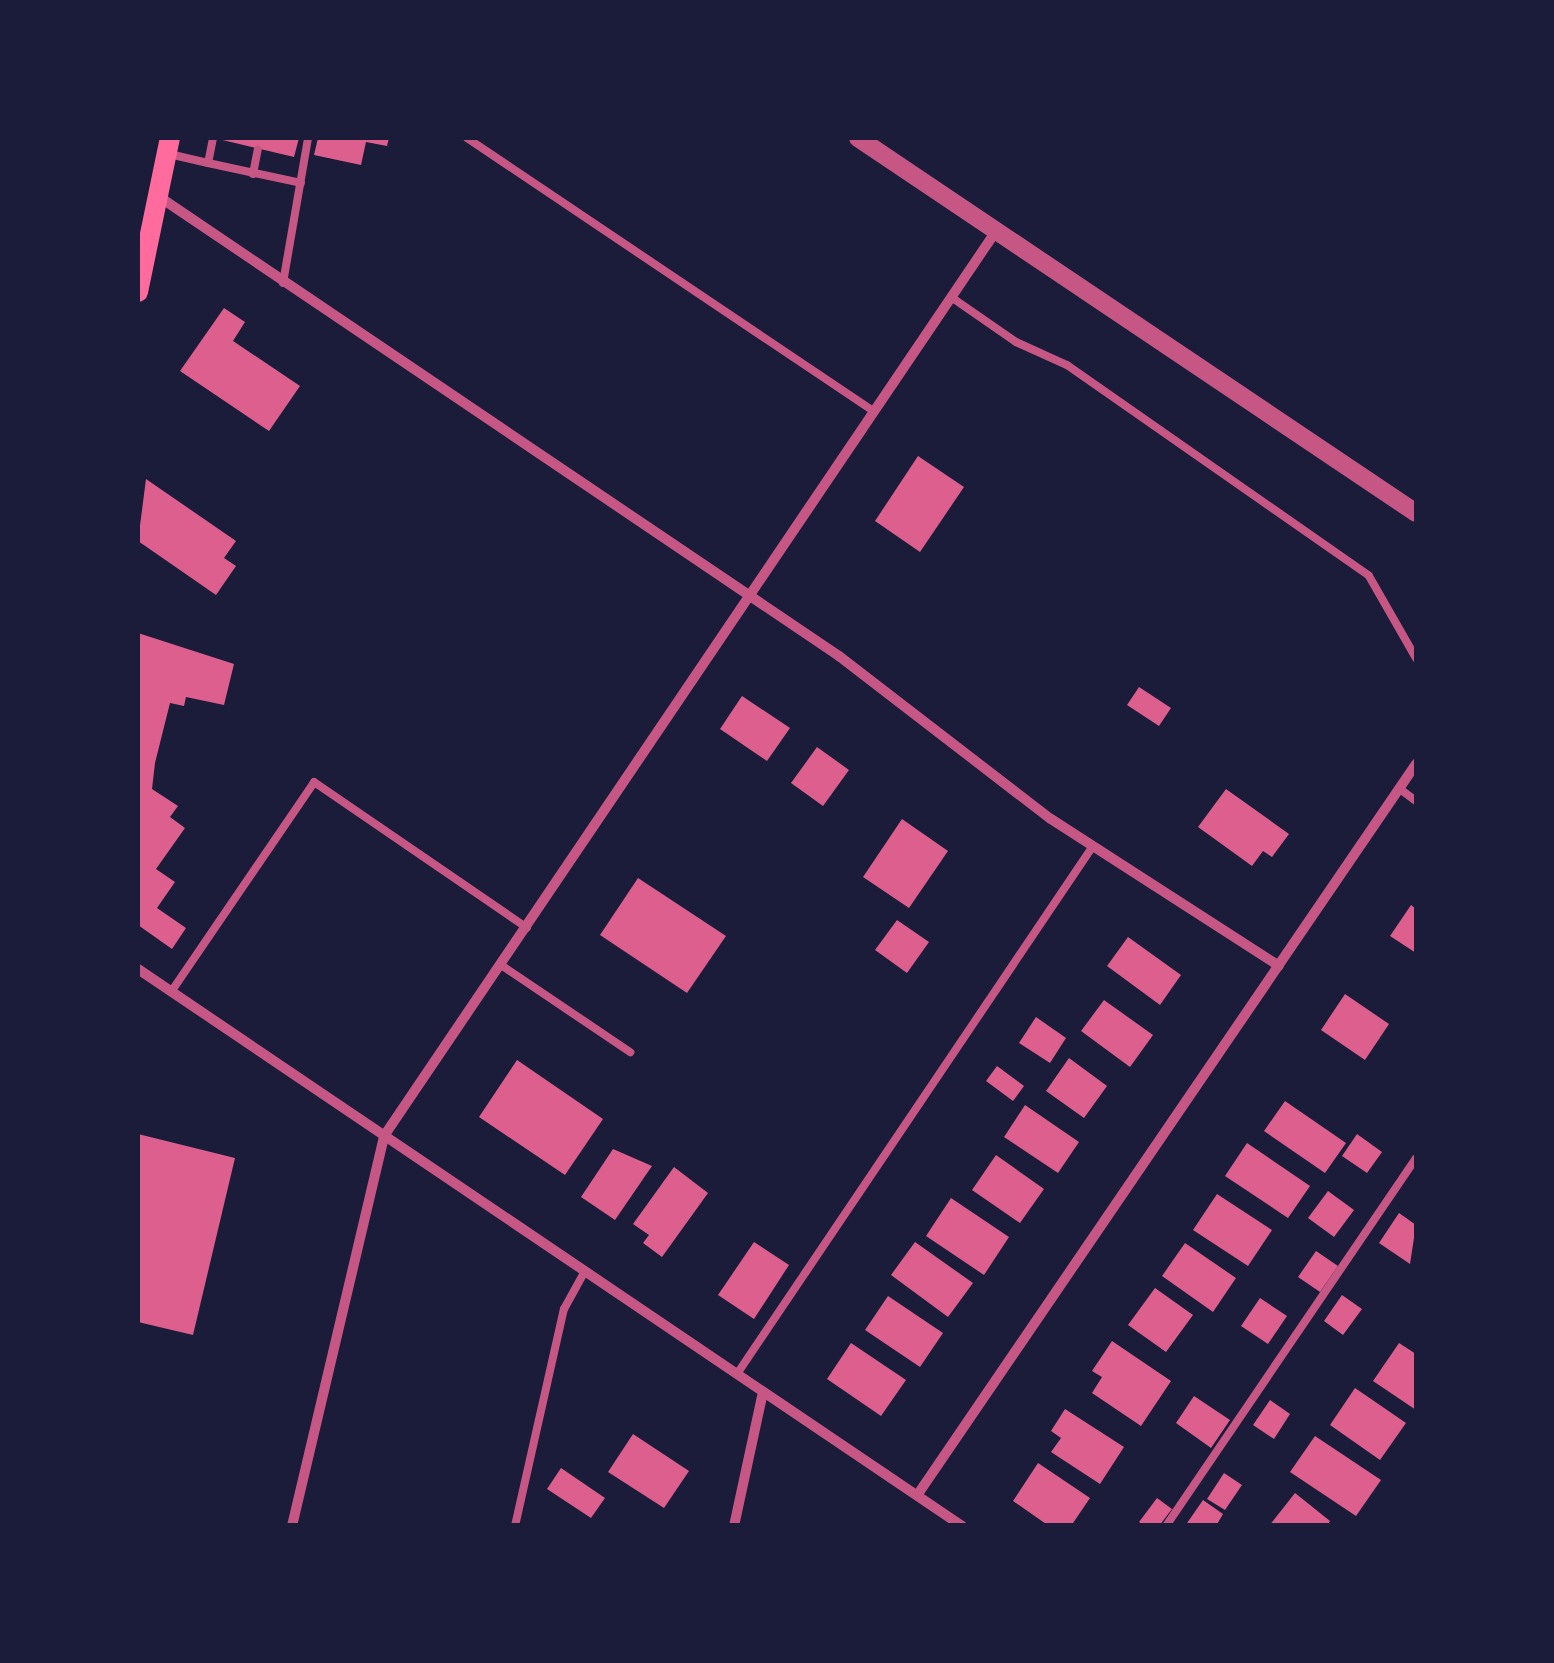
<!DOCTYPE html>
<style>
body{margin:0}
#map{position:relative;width:1554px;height:1663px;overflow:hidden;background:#1b1b3a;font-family:"Asap Condensed",sans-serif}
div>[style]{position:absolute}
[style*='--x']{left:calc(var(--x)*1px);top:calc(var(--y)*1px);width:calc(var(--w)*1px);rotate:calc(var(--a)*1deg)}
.building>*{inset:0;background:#dd5f8e}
.service>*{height:8px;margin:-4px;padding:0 4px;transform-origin:4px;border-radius:4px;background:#c65784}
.minor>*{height:10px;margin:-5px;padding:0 5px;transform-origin:5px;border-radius:5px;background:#c65784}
.tertiary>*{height:18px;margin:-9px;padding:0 9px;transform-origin:9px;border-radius:9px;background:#c65784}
.secondary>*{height:20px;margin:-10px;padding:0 10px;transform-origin:10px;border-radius:10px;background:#ff6b9d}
span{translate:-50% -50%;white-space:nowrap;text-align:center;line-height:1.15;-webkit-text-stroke:8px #1b1b3a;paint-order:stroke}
.frame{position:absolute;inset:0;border:140px solid #1b1b3a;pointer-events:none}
</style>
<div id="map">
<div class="building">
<i style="clip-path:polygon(214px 138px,299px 138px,294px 157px)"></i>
<i style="clip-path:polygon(318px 138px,389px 138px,387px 146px,366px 142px,361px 165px,314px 155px)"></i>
<i style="clip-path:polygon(224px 308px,245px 322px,233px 341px,300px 386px,269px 431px,180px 371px)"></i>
<i style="clip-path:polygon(918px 456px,964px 487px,920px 552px,875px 521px)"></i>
<i style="clip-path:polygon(146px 479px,236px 541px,224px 558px,236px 566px,216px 595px,138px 541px)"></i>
<i style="clip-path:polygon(138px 633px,234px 664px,224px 705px,186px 697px,184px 706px,170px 703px,155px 763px,152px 789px,178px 806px,170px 817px,185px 828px,156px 869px,175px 882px,157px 908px,186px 928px,172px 949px,138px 925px)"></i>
<i style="clip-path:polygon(1139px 687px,1171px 708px,1159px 726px,1127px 705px)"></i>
<i style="clip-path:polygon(742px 696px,790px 728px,767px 761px,720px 729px)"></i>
<i style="clip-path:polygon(817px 747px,849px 770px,823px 806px,791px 783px)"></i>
<i style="clip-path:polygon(1226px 789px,1289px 834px,1272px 857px,1263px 851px,1252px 866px,1198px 827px)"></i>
<i style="clip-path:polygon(902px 819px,948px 851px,909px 908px,863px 877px)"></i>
<i style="clip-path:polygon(638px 878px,726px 936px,687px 993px,600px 935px)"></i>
<i style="clip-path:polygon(1411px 905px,1416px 909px,1416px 953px,1390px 936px)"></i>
<i style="clip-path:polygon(897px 920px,929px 942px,907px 973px,875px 950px)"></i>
<i style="clip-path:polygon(1128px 937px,1181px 975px,1160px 1005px,1107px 966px)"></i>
<i style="clip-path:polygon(1345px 994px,1389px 1024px,1365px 1060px,1321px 1030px)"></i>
<i style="clip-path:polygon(1104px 1000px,1153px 1035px,1130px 1067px,1081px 1031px)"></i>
<i style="clip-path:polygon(1036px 1017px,1066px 1038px,1050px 1063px,1019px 1043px)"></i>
<i style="clip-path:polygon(1069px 1058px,1107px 1086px,1084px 1118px,1046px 1091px)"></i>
<i style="clip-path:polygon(517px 1060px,603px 1119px,565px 1175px,479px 1117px)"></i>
<i style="clip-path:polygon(997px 1066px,1024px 1086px,1013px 1101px,986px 1081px)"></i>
<i style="clip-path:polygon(1285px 1101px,1346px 1143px,1325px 1173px,1264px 1131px)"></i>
<i style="clip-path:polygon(1025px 1105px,1079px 1142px,1058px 1173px,1004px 1137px)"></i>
<i style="clip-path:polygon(138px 1134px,235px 1158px,193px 1335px,138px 1322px)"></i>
<i style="clip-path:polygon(1357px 1134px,1382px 1152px,1367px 1173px,1342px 1156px)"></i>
<i style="clip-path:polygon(1247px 1143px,1310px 1186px,1288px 1218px,1225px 1176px)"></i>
<i style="clip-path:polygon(613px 1149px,652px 1166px,615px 1220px,581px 1197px)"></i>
<i style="clip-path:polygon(996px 1155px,1044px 1189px,1020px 1223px,972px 1190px)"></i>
<i style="clip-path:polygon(674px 1167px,708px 1193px,662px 1257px,643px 1243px,649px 1235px,633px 1224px)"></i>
<i style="clip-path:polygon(1328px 1191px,1354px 1210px,1334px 1237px,1308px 1218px)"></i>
<i style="clip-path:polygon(1217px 1194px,1272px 1230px,1248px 1266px,1193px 1230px)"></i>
<i style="clip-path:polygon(951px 1198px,1009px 1237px,984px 1275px,926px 1236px)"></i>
<i style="clip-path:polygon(1399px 1213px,1416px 1225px,1410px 1264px,1379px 1243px)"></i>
<i style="clip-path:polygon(754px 1242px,789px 1265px,754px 1319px,718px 1295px)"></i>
<i style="clip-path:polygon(915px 1242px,973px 1283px,948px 1317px,891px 1275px)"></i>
<i style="clip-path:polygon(1185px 1243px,1236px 1278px,1213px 1312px,1162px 1276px)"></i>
<i style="clip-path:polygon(1316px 1251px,1338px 1266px,1320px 1292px,1298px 1277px)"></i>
<i style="clip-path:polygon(1155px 1288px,1193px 1315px,1166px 1352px,1128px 1325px)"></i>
<i style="clip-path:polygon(1342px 1295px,1362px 1309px,1343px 1335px,1324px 1321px)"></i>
<i style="clip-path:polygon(888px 1296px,943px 1333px,920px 1367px,865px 1330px)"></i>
<i style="clip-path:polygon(1260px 1298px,1287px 1316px,1268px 1344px,1241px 1326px)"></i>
<i style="clip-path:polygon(1112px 1341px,1171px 1381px,1141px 1426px,1092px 1393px,1102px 1377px,1092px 1371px)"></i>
<i style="clip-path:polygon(851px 1343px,906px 1380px,881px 1416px,827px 1379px)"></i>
<i style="clip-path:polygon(1399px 1343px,1416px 1354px,1416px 1410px,1373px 1381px)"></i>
<i style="clip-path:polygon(1355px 1388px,1406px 1423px,1380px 1460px,1330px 1425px)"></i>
<i style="clip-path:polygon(1194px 1396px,1230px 1420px,1211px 1448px,1176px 1423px)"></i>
<i style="clip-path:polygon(1270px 1400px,1290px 1414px,1274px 1439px,1253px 1425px)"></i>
<i style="clip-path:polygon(1065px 1409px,1124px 1447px,1100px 1484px,1051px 1452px,1061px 1438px,1051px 1431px)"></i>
<i style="clip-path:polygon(633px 1434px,689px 1471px,664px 1508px,608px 1472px)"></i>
<i style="clip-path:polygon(1315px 1436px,1381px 1480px,1356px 1516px,1290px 1472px)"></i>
<i style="clip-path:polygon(1038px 1463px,1090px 1498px,1071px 1526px,1049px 1526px,1013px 1501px)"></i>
<i style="clip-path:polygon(561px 1468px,605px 1498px,591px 1518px,547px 1489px)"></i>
<i style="clip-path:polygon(1224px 1473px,1242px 1485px,1225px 1510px,1207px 1499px)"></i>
<i style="clip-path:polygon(1295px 1493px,1330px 1521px,1327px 1526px,1269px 1526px)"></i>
<i style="clip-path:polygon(1157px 1498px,1172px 1509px,1159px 1526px,1144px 1526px,1139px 1522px)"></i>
<i style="clip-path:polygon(1203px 1500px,1223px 1514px,1216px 1526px,1185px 1526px)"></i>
</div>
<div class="service">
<i style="--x:213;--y:138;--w:25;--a:101"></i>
<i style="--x:208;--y:163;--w:95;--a:12.1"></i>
<i style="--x:467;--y:138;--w:490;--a:33.9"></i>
<i style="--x:169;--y:154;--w:40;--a:13"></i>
<i style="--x:253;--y:174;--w:25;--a:-79"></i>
<i style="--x:283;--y:283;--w:147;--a:-80.2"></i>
<i style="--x:951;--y:297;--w:79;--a:34.7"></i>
<i style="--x:1016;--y:342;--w:56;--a:24.3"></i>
<i style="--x:1067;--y:365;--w:368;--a:34.9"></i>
<i style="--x:1369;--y:576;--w:95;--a:60.2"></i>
<i style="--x:1400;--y:789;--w:20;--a:37"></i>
<i style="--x:501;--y:965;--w:156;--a:34"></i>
<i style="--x:171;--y:992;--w:254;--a:-55.7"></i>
<i style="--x:314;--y:782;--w:258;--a:34.4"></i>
<i style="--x:737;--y:1374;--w:637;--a:-56.01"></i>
<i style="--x:515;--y:1526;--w:222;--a:-77.3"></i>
<i style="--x:564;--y:1309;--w:43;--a:-61.1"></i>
<i style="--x:1166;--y:1526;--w:445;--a:-55.8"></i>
</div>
<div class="minor">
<i style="--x:158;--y:196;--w:822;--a:34.04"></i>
<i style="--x:839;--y:656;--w:267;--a:37.6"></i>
<i style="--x:1051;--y:819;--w:271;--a:32.8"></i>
<i style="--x:138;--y:969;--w:995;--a:34.06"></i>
<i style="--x:918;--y:1494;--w:884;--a:-55.7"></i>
<i style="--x:292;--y:1526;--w:401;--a:-76.7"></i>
<i style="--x:384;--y:1136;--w:1093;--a:-55.93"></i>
<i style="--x:734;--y:1526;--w:137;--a:-77.8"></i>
</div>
<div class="tertiary">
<i style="--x:858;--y:138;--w:672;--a:33.9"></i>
</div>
<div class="secondary">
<i style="--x:138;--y:292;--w:157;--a:-78.3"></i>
</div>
<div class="frame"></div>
</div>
